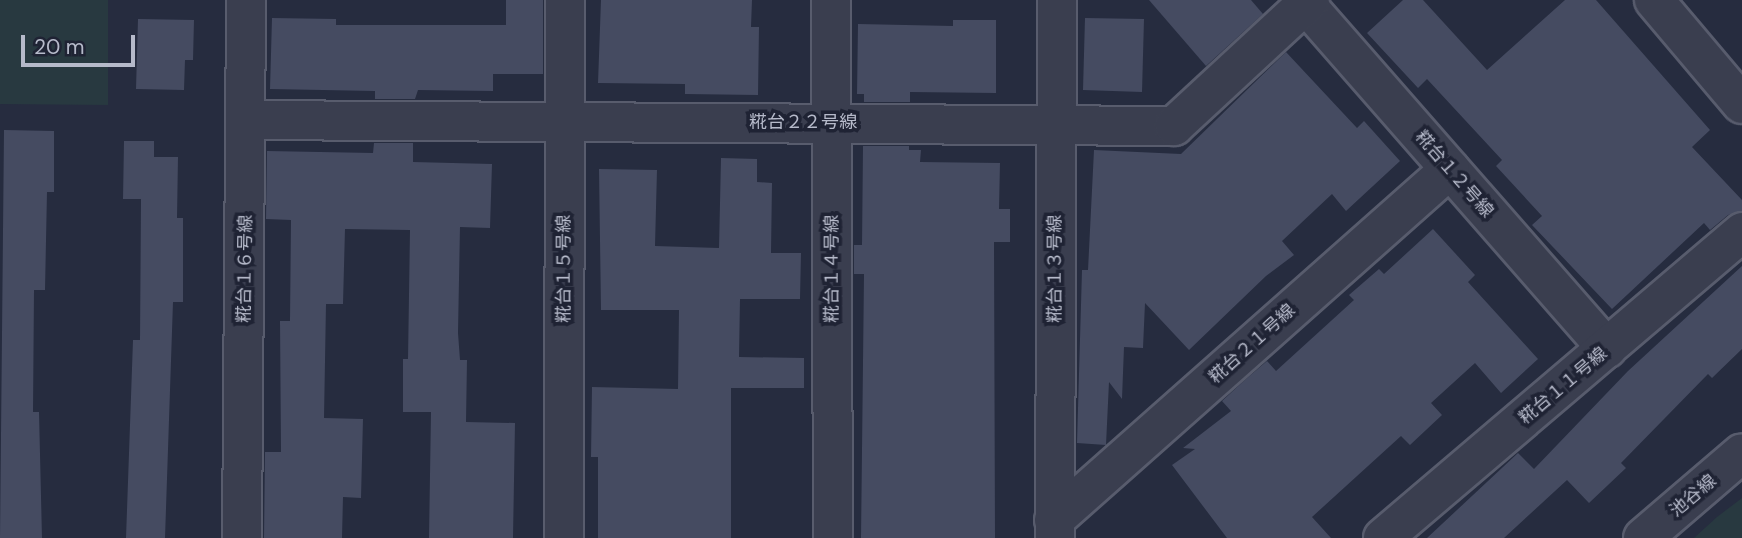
<!DOCTYPE html>
<meta charset="utf-8">
<style>
body{margin:0}
#map{position:relative;width:1742px;height:538px;overflow:hidden;background:#262c3f;font-family:"DM Sans","Noto Sans JP",sans-serif}
div>[style]{position:absolute}
[style*='--x']{left:calc(var(--x)*1px);top:calc(var(--y)*1px);width:calc(var(--w)*1px);rotate:calc(var(--a)*1deg)}
.green>*{inset:0;background:#283940}
.building>*{inset:0;background:#454b61}
.roads{filter:drop-shadow(2px 0 #585c6d) drop-shadow(-2px 0 #585c6d) drop-shadow(0 2px #585c6d) drop-shadow(0 -2px #585c6d)}
.minor>*{height:38px;margin:-19px;padding:0 19px;transform-origin:19px;border-radius:19px;background:#3a3e4f}
span{translate:-50% -50%;white-space:nowrap;text-align:center;line-height:1.15;-webkit-text-stroke:7px #1f2334;paint-order:stroke}
.street-label{font-size:18px;color:#b6baca}
.scale{position:absolute;left:21px;top:35px;width:114px;height:32px;box-sizing:border-box;border:4px solid #b6baca;border-top:0;padding-left:9px;font-size:21px;line-height:24px;white-space:nowrap;color:#b6baca;-webkit-text-stroke:5px #1f2334;paint-order:stroke}
</style>
<div id="map">
<div class="green">
<i style="clip-path:polygon(0 0,108px 0,108px 105px,0 104px)"></i>
<i style="clip-path:polygon(1742px 498px,1742px 538px,1694px 538px,1717px 517px)"></i>
</div>
<div class="building">
<i style="clip-path:polygon(506px 0,543px 0,543px 74px,493px 74px,493px 91px,418px 90px,415px 99px,375px 99px,375px 91px,270px 89px,272px 18px,336px 19px,336px 25px,506px 25px)"></i>
<i style="clip-path:polygon(601px 0,752px 0,751px 27px,759px 27px,758px 95px,685px 94px,685px 84px,598px 83px)"></i>
<i style="clip-path:polygon(1149px 0,1251px 0,1263px 14px,1206px 66px)"></i>
<i style="clip-path:polygon(1403px 0,1423px 0,1487px 70px,1565px 0,1596px 0,1710px 130px,1692px 147px,1742px 200px,1742px 211px,1728px 215px,1710px 230px,1704px 223px,1612px 309px,1532px 225px,1542px 216px,1496px 166px,1502px 160px,1427px 79px,1418px 88px,1367px 33px)"></i>
<i style="clip-path:polygon(1085px 18px,1144px 19px,1142px 92px,1083px 90px)"></i>
<i style="clip-path:polygon(138px 19px,194px 20px,193px 60px,185px 60px,184px 90px,136px 89px)"></i>
<i style="clip-path:polygon(953px 20px,996px 20px,996px 93px,910px 92px,910px 102px,864px 102px,864px 94px,857px 94px,858px 24px,953px 26px)"></i>
<i style="clip-path:polygon(1286px 52px,1357px 128px,1364px 121px,1400px 161px,1346px 211px,1332px 194px,1282px 241px,1294px 255px,1266px 276px,1189px 350px,1145px 303px,1143px 348px,1124px 347px,1122px 399px,1109px 382px,1106px 445px,1077px 443px,1082px 270px,1088px 270px,1094px 150px,1181px 154px)"></i>
<i style="clip-path:polygon(4px 130px,54px 131px,54px 192px,47px 192px,45px 290px,34px 290px,33px 412px,39px 412px,42px 538px,0 538px)"></i>
<i style="clip-path:polygon(124px 141px,154px 141px,154px 157px,178px 157px,177px 218px,183px 218px,183px 302px,173px 302px,165px 538px,126px 538px,133px 340px,140px 340px,141px 199px,123px 199px)"></i>
<i style="clip-path:polygon(374px 143px,413px 143px,413px 162px,492px 164px,490px 228px,460px 227px,458px 333px,460px 360px,467px 360px,466px 422px,515px 423px,513px 538px,429px 538px,431px 412px,403px 412px,403px 359px,408px 359px,410px 230px,345px 229px,343px 304px,326px 304px,324px 418px,363px 419px,361px 498px,343px 497px,342px 538px,264px 538px,265px 452px,281px 452px,280px 321px,290px 321px,291px 220px,266px 219px,267px 151px,373px 153px)"></i>
<i style="clip-path:polygon(863px 146px,909px 146px,909px 150px,921px 150px,920px 162px,1000px 163px,999px 209px,1010px 209px,1010px 242px,994px 242px,995px 538px,861px 538px,864px 274px,854px 274px,854px 245px,862px 245px)"></i>
<i style="clip-path:polygon(721px 158px,757px 159px,757px 182px,772px 183px,771px 253px,801px 253px,800px 299px,740px 299px,739px 357px,804px 358px,804px 388px,731px 388px,731px 538px,598px 538px,598px 457px,591px 457px,592px 387px,678px 389px,679px 310px,601px 310px,599px 169px,657px 170px,655px 246px,719px 248px)"></i>
<i style="clip-path:polygon(1433px 229px,1475px 275px,1468px 282px,1538px 359px,1501px 393px,1475px 363px,1431px 403px,1442px 415px,1410px 445px,1401px 436px,1312px 517px,1331px 538px,1227px 538px,1172px 465px,1195px 449px,1183px 448px,1231px 411px,1222px 401px,1246px 379px,1267px 361px,1276px 371px,1354px 300px,1349px 295px,1379px 269px,1384px 274px)"></i>
<i style="clip-path:polygon(1742px 266px,1742px 349px,1712px 378px,1708px 374px,1621px 463px,1626px 468px,1589px 503px,1567px 480px,1504px 538px,1427px 538px,1518px 453px,1534px 469px,1628px 371px)"></i>
</div>
<div class="roads">
<div class="minor">
<i style="--x:831;--y:0;--w:538;--a:89.79"></i>
<i style="--x:1302;--y:0;--w:463;--a:48.8"></i>
<i style="--x:1654;--y:0;--w:136;--a:49.8"></i>
<i style="--x:246;--y:120;--w:928;--a:0.37"></i>
<i style="--x:1174;--y:126;--w:185;--a:-42.8"></i>
<i style="--x:1054;--y:520;--w:529;--a:-41.55"></i>
<i style="--x:242;--y:538;--w:538;--a:-89.57"></i>
<i style="--x:564;--y:538;--w:538;--a:-89.89"></i>
<i style="--x:1055;--y:538;--w:538;--a:-89.79"></i>
<i style="--x:1383;--y:538;--w:472;--a:-40.4"></i>
<i style="--x:1643;--y:538;--w:130;--a:-40.6"></i>
</div>
</div>
<div class="street-label">
<span style="left:803px;top:122px">糀台２２号線</span>
<span style="left:1454px;top:174px;rotate:49deg">糀台１２号線</span>
<span style="left:245px;top:269px;rotate:-89deg">糀台１６号線</span>
<span style="left:564px;top:269px;rotate:-90deg">糀台１５号線</span>
<span style="left:832px;top:269px;rotate:-90deg">糀台１４号線</span>
<span style="left:1055px;top:269px;rotate:-90deg">糀台１３号線</span>
<span style="left:1252px;top:344px;rotate:-42deg">糀台２１号線</span>
<span style="left:1563px;top:386px;rotate:-40deg">糀台１１号線</span>
<span style="left:1693px;top:496px;rotate:-40deg">池谷線</span>
</div>
<div class="scale">20 m</div>
</div>
